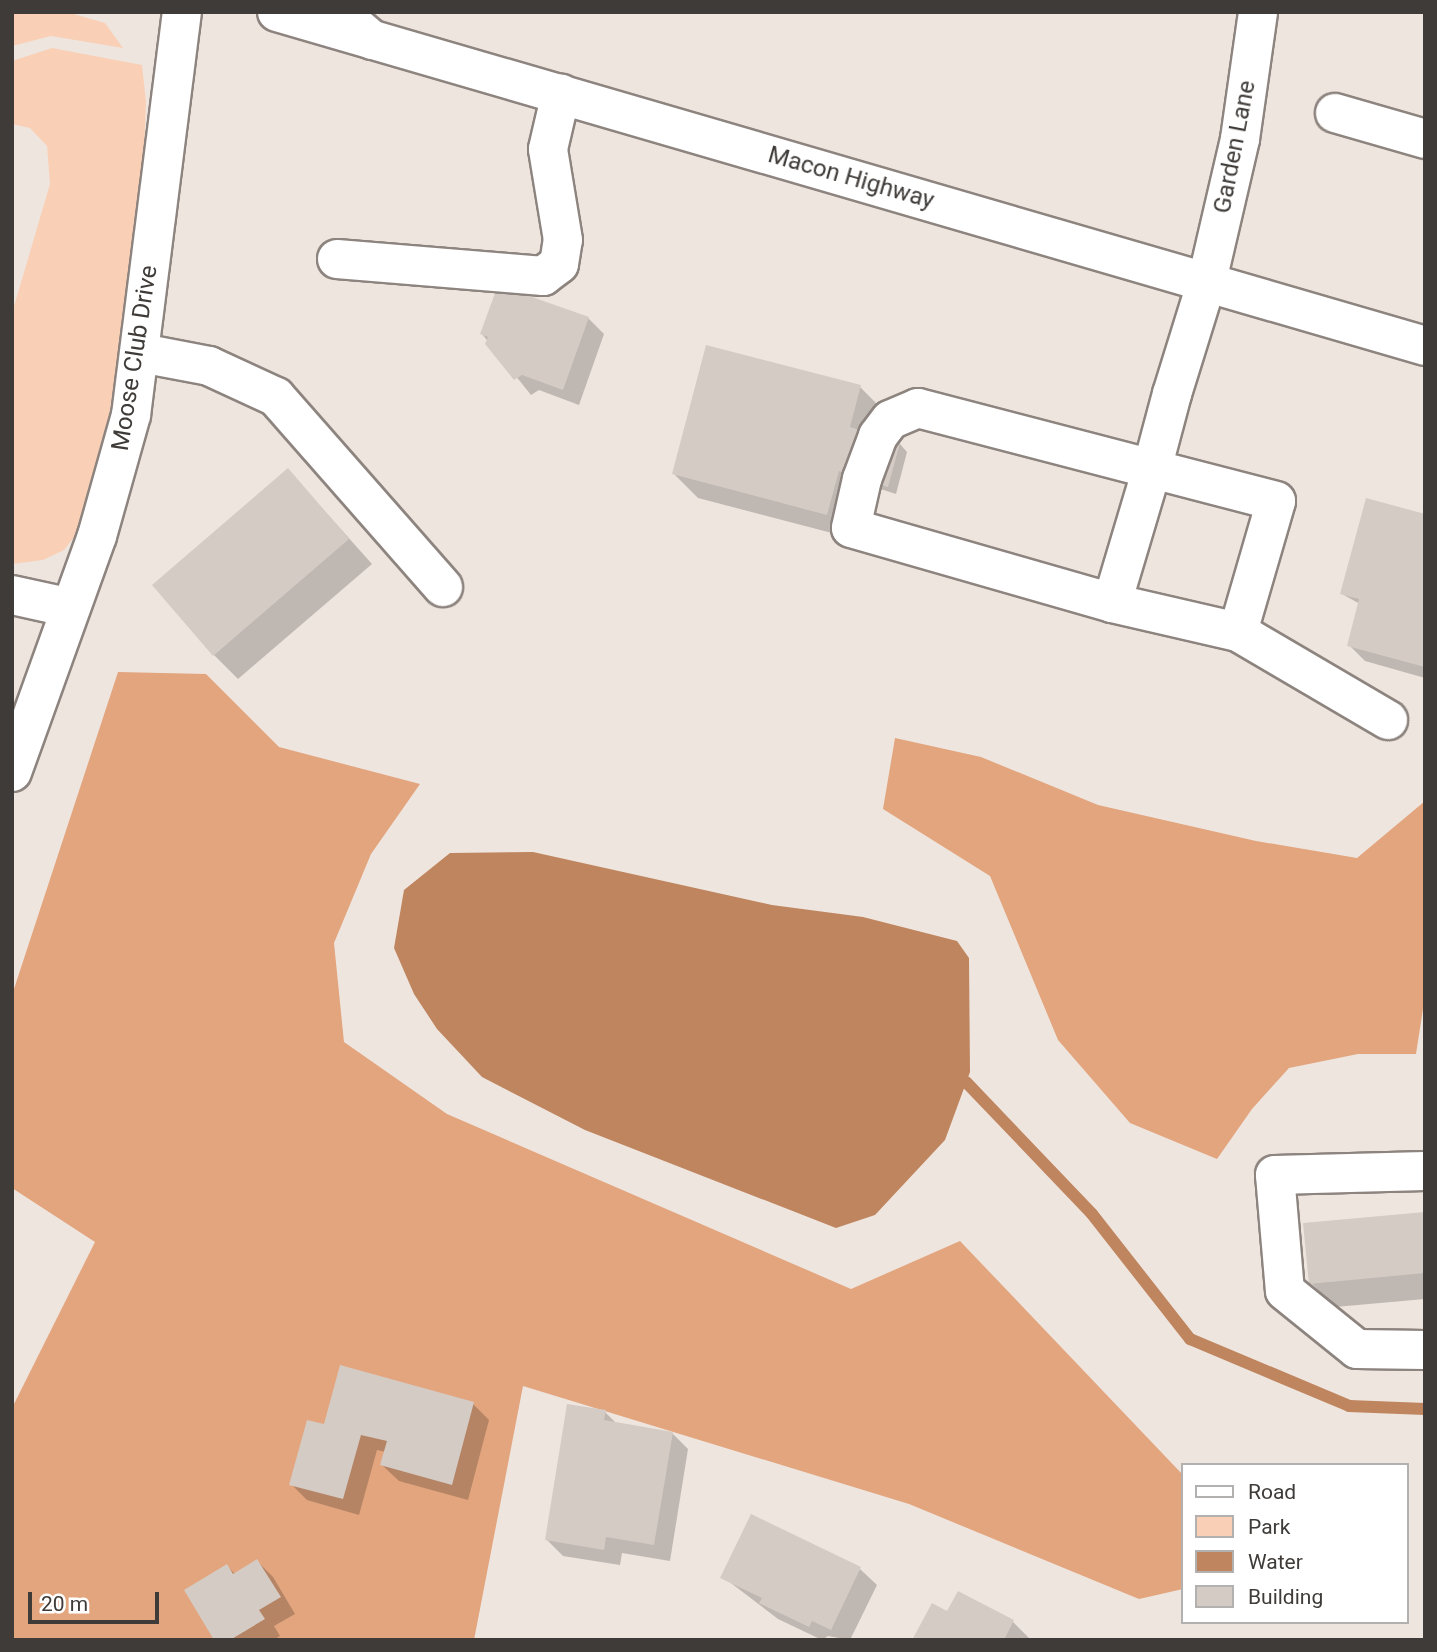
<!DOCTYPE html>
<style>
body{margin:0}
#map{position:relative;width:1437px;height:1652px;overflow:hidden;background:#efe5df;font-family:Roboto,sans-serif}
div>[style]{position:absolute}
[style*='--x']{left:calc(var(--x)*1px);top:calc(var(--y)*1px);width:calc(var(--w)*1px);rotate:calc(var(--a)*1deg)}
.green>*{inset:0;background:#f9d0b6}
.forest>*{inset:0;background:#e2a57e}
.water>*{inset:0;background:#bf855e}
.shadow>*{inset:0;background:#0003}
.stream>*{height:12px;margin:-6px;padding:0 6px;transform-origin:6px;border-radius:6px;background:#bf855e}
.building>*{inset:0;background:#d5cbc5}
.roads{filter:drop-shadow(2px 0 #8d847f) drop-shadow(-2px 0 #8d847f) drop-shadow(0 2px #8d847f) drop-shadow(0 -2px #8d847f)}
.minor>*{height:38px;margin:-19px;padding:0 19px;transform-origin:19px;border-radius:19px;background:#fff}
.major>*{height:38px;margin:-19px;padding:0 19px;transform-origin:19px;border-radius:19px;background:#fff}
.highway>*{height:38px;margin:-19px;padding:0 19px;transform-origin:19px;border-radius:19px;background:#fff}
span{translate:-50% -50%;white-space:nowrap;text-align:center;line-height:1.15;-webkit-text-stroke:6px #fff;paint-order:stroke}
.street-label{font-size:24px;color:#3f3b38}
.frame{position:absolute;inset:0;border:14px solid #3f3b38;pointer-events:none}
.legend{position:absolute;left:1181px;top:1463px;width:228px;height:161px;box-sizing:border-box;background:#fff;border:2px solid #b2b1af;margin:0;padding:9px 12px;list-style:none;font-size:21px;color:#3f3b38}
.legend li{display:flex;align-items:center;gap:14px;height:35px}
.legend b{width:35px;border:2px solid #b2b1af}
.scale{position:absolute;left:28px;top:1592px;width:131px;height:32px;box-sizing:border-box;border:4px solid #3f3b38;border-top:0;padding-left:9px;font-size:21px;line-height:24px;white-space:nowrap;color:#3f3b38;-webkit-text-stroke:5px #fff;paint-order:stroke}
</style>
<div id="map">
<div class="green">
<i style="clip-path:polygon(12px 12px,67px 12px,105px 23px,123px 48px,51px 36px,12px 46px)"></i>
<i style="clip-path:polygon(52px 48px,142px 65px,146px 102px,141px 227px,121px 374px,81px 528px,64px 550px,43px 560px,12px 564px,12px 313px,50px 184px,47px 146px,30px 128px,12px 124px,12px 61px)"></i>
</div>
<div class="forest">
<i style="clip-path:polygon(118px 672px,206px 674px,279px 747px,420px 784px,371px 854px,334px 943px,344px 1042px,447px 1114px,851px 1289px,960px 1241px,1183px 1475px,1183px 1589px,1139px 1599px,909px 1504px,523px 1386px,474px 1640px,12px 1640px,12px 1408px,95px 1242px,12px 1188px,12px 995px)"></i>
<i style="clip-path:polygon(895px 738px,981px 757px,1098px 805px,1256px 841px,1357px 858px,1425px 801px,1425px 996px,1416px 1054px,1358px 1054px,1289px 1068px,1252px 1109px,1217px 1159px,1130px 1123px,1058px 1040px,990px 876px,883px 809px)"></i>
</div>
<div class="water">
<i style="clip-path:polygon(533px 852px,772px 905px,863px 917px,957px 941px,969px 958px,970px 1072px,945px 1140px,875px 1215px,836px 1228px,585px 1130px,482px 1077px,437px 1029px,414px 994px,394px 948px,404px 890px,450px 853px)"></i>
</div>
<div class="shadow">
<i style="clip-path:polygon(588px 318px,604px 334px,579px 405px,539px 390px,531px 395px,482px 334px)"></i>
<i style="clip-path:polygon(860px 387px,884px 411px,877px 438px,900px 444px,907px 452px,896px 494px,865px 484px,851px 538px,698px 498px,674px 474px)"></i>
<i style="clip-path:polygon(288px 470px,372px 564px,238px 679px,214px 655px)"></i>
<i style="clip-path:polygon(1425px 516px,1425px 678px,1365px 661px,1349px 645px,1360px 604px,1342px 594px)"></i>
<i style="clip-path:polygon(1425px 1214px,1425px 1299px,1335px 1307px,1311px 1283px)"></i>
<i style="clip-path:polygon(473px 1404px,489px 1420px,468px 1500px,399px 1481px,382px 1465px,386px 1452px,377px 1450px,359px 1515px,307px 1500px,291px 1484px,325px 1426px)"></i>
<i style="clip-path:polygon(605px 1412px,617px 1424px,672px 1433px,688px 1449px,670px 1561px,622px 1553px,620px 1565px,563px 1556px,547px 1540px)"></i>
<i style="clip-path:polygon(752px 1516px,860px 1569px,877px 1585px,850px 1640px,828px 1636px,822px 1640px,778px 1619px,723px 1577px)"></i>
<i style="clip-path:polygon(257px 1561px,273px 1577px,295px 1614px,274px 1626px,280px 1636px,273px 1640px,216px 1640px,227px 1566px,235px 1574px)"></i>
<i style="clip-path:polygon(948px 1614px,1013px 1622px,1029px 1638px,914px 1640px)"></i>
</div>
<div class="stream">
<i style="--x:966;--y:1082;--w:182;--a:46.3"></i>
<i style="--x:1092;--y:1214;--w:159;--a:51.9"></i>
<i style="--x:1190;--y:1339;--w:173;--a:22.8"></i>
<i style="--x:1349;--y:1406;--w:76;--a:2.3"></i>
</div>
<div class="building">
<i style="clip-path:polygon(498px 285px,589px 317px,563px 390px,522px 375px,514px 380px,485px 344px,488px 337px,480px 334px)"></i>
<i style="clip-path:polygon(706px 345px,861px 385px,850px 427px,900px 443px,888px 487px,839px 471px,827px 515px,672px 474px)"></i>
<i style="clip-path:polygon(288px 468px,349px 539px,213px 656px,152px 585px)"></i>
<i style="clip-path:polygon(1366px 498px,1425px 514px,1425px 667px,1347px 646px,1359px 599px,1340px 594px)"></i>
<i style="clip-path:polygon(1425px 1212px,1425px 1273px,1309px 1284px,1303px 1223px)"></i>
<i style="clip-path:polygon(340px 1365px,474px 1402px,452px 1485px,380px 1465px,387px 1441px,361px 1435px,343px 1499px,289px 1485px,307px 1420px,324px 1424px)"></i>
<i style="clip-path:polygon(567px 1404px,606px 1410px,604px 1420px,673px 1432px,654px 1545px,606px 1537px,604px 1550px,545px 1540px)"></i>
<i style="clip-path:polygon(751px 1514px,861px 1567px,831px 1630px,812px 1621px,809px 1627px,759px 1603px,762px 1598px,720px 1578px)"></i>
<i style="clip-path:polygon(257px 1559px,281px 1597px,259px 1610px,265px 1619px,230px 1640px,214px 1640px,184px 1590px,227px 1564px,233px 1574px)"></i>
<i style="clip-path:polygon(958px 1591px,1014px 1620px,1004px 1640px,912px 1640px,932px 1603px,947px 1611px)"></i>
</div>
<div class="roads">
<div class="minor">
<i style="--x:1335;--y:113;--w:94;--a:16.1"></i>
<i style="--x:337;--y:259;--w:207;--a:4.7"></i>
<i style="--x:543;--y:276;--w:20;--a:-37"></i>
<i style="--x:559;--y:264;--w:24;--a:-81"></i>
<i style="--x:563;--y:240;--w:92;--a:-99.4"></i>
<i style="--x:548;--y:149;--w:57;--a:-76.9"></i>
<i style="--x:141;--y:353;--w:69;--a:10.8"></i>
<i style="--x:209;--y:366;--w:74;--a:24.8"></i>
<i style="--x:276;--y:397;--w:253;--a:48.7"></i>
<i style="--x:12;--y:595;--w:60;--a:12.4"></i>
<i style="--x:1112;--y:603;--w:129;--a:13"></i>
<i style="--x:1238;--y:632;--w:136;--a:-73.8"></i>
<i style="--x:1276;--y:501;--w:128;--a:-165.5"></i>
<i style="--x:1152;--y:469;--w:242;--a:-165.4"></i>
<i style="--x:918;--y:408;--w:30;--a:157"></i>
<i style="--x:890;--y:420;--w:20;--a:127"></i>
<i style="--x:878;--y:436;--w:46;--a:110.4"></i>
<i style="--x:862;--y:479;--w:50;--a:102.7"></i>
<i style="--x:851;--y:528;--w:272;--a:16"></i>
<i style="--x:1112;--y:603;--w:140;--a:-73.4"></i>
<i style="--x:1152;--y:469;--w:78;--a:-75.1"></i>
<i style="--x:1172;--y:394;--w:118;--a:-72.8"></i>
<i style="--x:1207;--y:281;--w:146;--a:-76.9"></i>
<i style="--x:1240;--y:139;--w:128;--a:-81.9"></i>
<i style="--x:1238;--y:632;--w:174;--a:30.4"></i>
<i style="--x:12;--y:772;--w:251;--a:-70.2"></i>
<i style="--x:97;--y:536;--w:126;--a:-74.3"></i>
<i style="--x:131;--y:415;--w:406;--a:-82.8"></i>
<i style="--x:1425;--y:1171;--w:150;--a:178.5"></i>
<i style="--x:1275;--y:1175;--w:116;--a:85.1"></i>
<i style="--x:1285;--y:1291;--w:92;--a:38.9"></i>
<i style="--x:1357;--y:1349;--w:68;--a:0.8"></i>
</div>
<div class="major">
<i style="--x:277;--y:12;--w:1196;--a:16.22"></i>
</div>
<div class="highway">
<i style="--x:339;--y:12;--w:43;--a:40.3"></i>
</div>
</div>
<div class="street-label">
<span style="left:1235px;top:147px;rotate:-79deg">Garden Lane</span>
<span style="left:851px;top:178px;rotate:16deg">Macon Highway</span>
<span style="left:135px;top:358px;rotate:-81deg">Moose Club Drive</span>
</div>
<div class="frame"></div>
<ul class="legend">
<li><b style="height:9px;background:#fff"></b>Road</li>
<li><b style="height:19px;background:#f9d0b6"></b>Park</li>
<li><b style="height:19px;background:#bf855e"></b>Water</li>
<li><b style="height:19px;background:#d5cbc5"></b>Building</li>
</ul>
<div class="scale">20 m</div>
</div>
